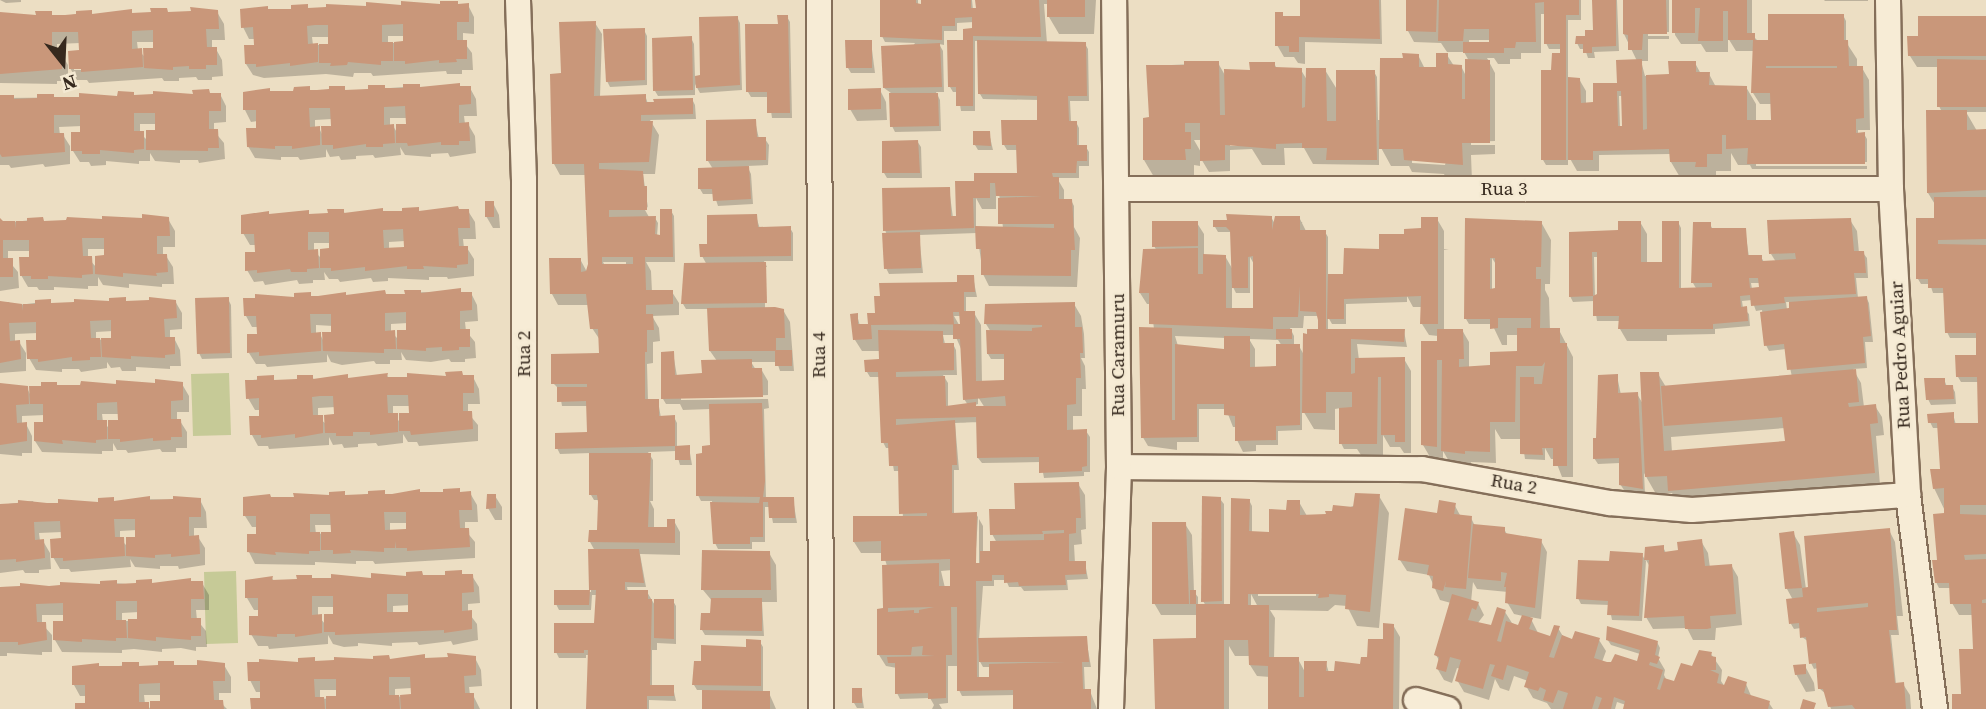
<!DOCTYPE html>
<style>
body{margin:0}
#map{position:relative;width:1986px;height:709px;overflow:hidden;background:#ecdec3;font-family:"Source Serif 4",serif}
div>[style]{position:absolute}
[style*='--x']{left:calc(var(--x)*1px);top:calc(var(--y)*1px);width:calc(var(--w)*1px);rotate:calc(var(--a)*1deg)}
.green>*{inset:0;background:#c6ca97}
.shadow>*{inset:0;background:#0003}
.building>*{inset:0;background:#c9977a}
.roads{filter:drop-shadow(2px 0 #856f5a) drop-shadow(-2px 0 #856f5a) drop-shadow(0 2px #856f5a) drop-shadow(0 -2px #856f5a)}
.street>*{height:24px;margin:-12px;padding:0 12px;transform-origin:12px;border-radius:12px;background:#f7ecd6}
span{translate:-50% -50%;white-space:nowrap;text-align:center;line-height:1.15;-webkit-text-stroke:5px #f4e9d2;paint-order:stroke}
.street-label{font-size:19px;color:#36291e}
.north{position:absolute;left:28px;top:28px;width:70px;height:70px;-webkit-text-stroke:5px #f4e9d2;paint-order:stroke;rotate:162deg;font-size:19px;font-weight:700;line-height:28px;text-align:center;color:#36291e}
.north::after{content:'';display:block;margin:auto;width:24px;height:32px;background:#36291e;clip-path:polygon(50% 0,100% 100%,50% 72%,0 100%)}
</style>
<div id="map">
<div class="green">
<i style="clip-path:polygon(229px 373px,231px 435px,193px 436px,191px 374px)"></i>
<i style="clip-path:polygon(236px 571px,238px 643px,206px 644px,204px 572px)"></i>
</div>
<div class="shadow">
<i style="clip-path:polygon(0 0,21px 0,21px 2px,6px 3px)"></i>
<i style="clip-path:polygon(evenodd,882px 0,918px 0,918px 5px,923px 5px,923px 0,972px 0,973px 10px,977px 10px,977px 0,1096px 0,1094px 34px,1059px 34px,1049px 17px,1049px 4px,1044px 4px,1047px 43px,1085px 44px,1088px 49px,1089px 101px,1070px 101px,1071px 122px,1076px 122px,1079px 128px,1079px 147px,1086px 147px,1089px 152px,1089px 166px,1079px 166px,1079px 178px,1057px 178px,1064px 190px,1064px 200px,1071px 200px,1074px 206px,1074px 227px,1080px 238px,1077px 287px,989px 286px,983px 274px,977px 233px,919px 235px,923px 273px,889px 274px,886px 268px,887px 235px,885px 230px,949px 188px,953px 218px,958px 218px,975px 183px,1019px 175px,1018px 150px,1007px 150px,1004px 145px,1038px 122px,1039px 100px,983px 99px,980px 94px,979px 41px,975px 41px,975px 111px,961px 111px,958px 92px,953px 92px,950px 87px,965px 42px,974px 30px,974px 22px,957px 23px,957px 31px,944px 31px,944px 45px,939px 44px,943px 51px,944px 92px,936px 92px,940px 100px,941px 131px,895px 132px,892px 126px,891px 93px,884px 88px,915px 43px,885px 42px,882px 36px,882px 0,996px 193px,999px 193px,1003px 228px,976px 228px,976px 198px,982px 209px,996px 209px,996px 193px)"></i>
<i style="clip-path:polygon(1301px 0,1381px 0,1382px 44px,1305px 42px,1305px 64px,1298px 63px,1294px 57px,1284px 57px,1277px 45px,1282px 14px,1284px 18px,1301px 18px)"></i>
<i style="clip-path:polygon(evenodd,1408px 0,1581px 0,1581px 20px,1568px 20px,1568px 79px,1579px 79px,1586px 91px,1586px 105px,1595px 104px,1618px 84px,1637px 61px,1624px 34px,1624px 0,1669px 0,1669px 32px,1648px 32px,1648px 36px,1669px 36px,1669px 39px,1648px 39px,1648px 61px,1641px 61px,1645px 76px,1670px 76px,1695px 63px,1701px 74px,1709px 74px,1716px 87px,1746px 87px,1756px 104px,1756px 122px,1774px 122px,1772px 104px,1760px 104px,1753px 93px,1756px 51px,1736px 51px,1728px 38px,1728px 52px,1706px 52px,1701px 44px,1681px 44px,1675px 35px,1674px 0,1810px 0,1752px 0,1752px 35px,1757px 40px,1771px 42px,1843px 15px,1846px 21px,1846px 42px,1857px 59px,1857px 68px,1862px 68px,1869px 80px,1870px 130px,1858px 130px,1858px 134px,1864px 134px,1867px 139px,1867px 162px,1756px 163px,1756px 166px,1867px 166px,1867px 169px,1752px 169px,1750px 165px,1738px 165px,1731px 153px,1731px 171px,1716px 171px,1716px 184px,1681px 179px,1671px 162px,1671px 154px,1599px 155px,1599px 171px,1577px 171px,1568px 155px,1568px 165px,1546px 165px,1543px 160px,1553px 72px,1562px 49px,1549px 49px,1546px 43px,1546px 14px,1541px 14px,1541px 53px,1521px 53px,1521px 59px,1510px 59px,1510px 64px,1498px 64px,1494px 58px,1487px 58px,1495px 73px,1495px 141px,1471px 142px,1471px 145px,1495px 145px,1495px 154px,1471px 155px,1472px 181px,1448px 182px,1444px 174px,1412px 172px,1409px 166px,1391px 166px,1379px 144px,1379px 165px,1313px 164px,1304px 148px,1284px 148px,1285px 165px,1262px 165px,1252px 149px,1230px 150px,1230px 171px,1209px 172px,1200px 157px,1200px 166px,1194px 165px,1194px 177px,1154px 177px,1144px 160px,1151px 119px,1148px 66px,1218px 63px,1226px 77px,1274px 63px,1277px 69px,1301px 70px,1307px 80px,1325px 70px,1338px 91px,1374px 72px,1377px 77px,1378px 120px,1381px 120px,1404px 60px,1418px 55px,1424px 67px,1438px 69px,1447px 55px,1454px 66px,1461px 66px,1466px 76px,1469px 61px,1464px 52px,1447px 52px,1441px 43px,1414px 42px,1408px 31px,1408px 0,1469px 40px,1491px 40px,1488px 44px,1469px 44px,1469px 40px,1408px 0,1619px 96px,1623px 96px,1624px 127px,1620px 127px,1619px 96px,1408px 0,1194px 140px,1202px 140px,1202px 154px,1194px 140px,1408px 0,1230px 143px,1259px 146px,1230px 146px,1230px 143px,1408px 0,1412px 159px,1446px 161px,1445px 165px,1412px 163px,1412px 159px)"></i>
<i style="clip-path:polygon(1594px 0,1617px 0,1619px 51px,1594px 52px,1595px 58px,1588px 58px,1585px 49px,1580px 49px,1577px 43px,1594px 32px)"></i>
<i style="clip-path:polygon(1824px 0,1868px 0,1868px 1px,1825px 1px)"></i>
<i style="clip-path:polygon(evenodd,468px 5px,474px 17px,474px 34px,463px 33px,463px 41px,472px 53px,473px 70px,462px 70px,462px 74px,447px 74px,446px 71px,373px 76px,371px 73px,354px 73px,353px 77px,326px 74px,264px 78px,253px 75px,246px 64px,256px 46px,255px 39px,249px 39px,243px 27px,267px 7px,269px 11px,293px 10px,307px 6px,309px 9px,468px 5px,388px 36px,405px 36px,405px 43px,388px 43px,388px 36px,468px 5px,312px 37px,330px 37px,330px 45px,313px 45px,312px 37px)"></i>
<i style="clip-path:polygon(evenodd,131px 11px,133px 14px,217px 12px,224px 24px,225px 40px,212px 40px,212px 49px,216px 49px,222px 60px,223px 76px,212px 77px,212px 80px,198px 80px,196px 77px,179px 78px,179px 81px,164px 81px,162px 78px,89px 83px,87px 80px,77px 80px,70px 68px,80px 52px,80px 43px,57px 44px,57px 53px,61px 53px,68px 65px,68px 81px,57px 81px,57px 84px,0 83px,0 16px,37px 17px,51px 13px,53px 17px,65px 16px,91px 12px,93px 15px,131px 11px,137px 42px,155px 42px,155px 50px,145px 57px,138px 50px,137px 42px,131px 11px,74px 67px,89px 70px,74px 70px,74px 67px)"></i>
<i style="clip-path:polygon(737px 17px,740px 23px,742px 90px,700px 93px,695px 84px,695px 95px,658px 96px,655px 91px,691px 38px,694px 44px,695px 77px,702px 77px)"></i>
<i style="clip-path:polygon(787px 17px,790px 22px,792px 118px,772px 118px,769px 97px,751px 97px,748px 92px,779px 25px)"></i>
<i style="clip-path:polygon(1986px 17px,1986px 112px,1966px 112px,1977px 131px,1986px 131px,1986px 709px,1954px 709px,1963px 696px,1976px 650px,1973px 615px,1959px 615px,1952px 603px,1951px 588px,1939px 588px,1936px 582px,1947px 515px,1934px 488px,1943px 471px,1939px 428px,1933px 428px,1930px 422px,1953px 414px,1956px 425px,1981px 425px,1979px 382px,1961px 382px,1958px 377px,1978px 356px,1978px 338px,1950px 338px,1947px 332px,1945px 293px,1933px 293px,1930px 284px,1921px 284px,1918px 279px,1936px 219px,1936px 206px,1928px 193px,1942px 112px,1939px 106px,1939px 67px,1917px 67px,1910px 56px,1921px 38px)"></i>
<i style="clip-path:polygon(evenodd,595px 23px,602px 34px,600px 97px,645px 95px,648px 104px,692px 99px,695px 105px,696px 119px,650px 120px,659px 135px,655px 174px,643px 174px,648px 208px,644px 201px,641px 203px,649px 217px,655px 218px,658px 223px,657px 236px,662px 237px,671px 211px,674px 216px,675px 262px,646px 262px,651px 271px,652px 292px,672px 292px,679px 303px,679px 315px,652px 316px,659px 328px,660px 341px,653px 342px,653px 363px,647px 364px,648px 401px,658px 401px,661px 418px,674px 417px,677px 423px,677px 448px,689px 447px,692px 465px,680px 465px,676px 451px,648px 452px,653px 460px,653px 501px,650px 501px,654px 509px,654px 529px,669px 529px,674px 521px,680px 532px,680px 555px,640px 554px,646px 587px,627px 587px,628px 592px,647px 592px,656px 607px,673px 601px,676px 606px,676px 644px,657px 643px,657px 650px,652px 650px,652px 686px,673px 687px,676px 701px,649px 700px,649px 709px,588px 709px,589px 655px,586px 655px,586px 658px,559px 658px,556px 652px,596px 625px,597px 595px,592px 595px,591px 610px,559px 610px,556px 604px,556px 591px,591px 592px,590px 551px,595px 551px,590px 542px,598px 532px,599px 500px,594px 500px,591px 495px,591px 453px,560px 454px,557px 448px,588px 434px,588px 406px,562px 406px,559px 389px,553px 383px,600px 355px,600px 340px,592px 328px,589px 305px,558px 305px,552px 294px,580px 259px,587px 272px,589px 260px,586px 175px,560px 175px,554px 164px,563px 75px,595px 23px,603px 262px,626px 262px,626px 266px,605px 266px,603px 262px)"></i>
<i style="clip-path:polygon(644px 30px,647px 36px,647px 85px,610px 87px,607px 81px)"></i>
<i style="clip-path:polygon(871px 42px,875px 73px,851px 73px,848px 68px)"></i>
<i style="clip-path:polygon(evenodd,419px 86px,421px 89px,470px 88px,476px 99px,477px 116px,464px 116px,465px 124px,468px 124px,475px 136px,476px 153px,450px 157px,448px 153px,431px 154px,431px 157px,405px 155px,400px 147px,401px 155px,375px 158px,373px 155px,356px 156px,356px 159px,341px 160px,339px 156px,330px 157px,326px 149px,326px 157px,300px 160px,298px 157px,281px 157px,281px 160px,255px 158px,248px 146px,258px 129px,258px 121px,251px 122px,245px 110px,271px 93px,295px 93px,309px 88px,311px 92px,344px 88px,346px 91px,419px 86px,390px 118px,407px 118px,407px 126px,398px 134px,393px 126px,390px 126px,390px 118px,419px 86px,332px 119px,333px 128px,323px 136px,319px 128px,315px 128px,315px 120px,332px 119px)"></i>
<i style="clip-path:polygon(880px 90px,886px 102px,887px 120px,857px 121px,850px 109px)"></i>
<i style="clip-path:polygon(evenodd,133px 93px,135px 97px,220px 94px,226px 106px,226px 122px,214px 123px,214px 131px,224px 143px,225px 159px,199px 163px,198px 160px,180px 160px,180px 163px,155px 161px,150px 153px,150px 161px,139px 161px,139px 164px,106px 161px,106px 165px,91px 166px,89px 162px,80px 162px,73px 151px,82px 134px,82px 126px,59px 127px,60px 135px,63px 135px,70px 146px,70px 164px,45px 167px,43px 164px,11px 168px,9px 165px,0 165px,0 98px,119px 97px,133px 93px,140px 124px,157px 124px,157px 132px,148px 141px,140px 133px,140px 124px)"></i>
<i style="clip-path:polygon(755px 121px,759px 139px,765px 139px,769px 145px,768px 165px,747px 166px,751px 174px,753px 204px,718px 206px,714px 194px,703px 194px,700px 189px,713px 169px,708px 161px)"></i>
<i style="clip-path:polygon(989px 133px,993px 150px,978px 150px,975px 145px)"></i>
<i style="clip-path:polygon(917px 141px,921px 147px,922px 178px,887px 178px,884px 173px)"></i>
<i style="clip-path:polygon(493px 203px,499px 215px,500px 228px,493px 228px,486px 216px)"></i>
<i style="clip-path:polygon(evenodd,418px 209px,420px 212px,468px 211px,475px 222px,476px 239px,463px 239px,464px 248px,467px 248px,474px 259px,474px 276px,448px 279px,447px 277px,429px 277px,429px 280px,388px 278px,388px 281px,373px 282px,371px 278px,340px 282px,338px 279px,329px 279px,324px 272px,325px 280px,313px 280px,313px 283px,299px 284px,297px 280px,265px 285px,263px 281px,254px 282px,247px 270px,256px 253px,256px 245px,250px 245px,243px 233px,270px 216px,329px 215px,343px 210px,345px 214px,384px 213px,418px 209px,405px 241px,406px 249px,389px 249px,389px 242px,405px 241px,418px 209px,314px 243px,331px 243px,331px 250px,322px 259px,314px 251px,314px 243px)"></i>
<i style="clip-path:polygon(756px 216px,760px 229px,790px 228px,793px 233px,793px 261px,764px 261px,767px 267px,765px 267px,765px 312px,769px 312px,768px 269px,769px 310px,783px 310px,790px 322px,794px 371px,780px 371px,777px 362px,751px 362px,756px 370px,761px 369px,768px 381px,768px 395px,681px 397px,681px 400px,768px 399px,769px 408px,764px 409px,766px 499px,793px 499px,797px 523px,773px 523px,770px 507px,765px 507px,765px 542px,752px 542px,752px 549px,718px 549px,715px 543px,712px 501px,701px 501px,698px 495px,704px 455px,712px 447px,711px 409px,683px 410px,680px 404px,666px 404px,663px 399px,673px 353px,677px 376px,703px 374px,717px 361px,710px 351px,709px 309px,686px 309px,683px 304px,707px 265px,702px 256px,709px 245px)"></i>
<i style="clip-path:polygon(evenodd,1271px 217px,1275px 224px,1299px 217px,1306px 231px,1325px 232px,1328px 237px,1328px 276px,1345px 275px,1380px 250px,1423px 230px,1437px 219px,1444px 231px,1444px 331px,1462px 330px,1469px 342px,1469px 368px,1489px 367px,1518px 353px,1518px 335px,1507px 335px,1507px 345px,1502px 345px,1492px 324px,1469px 324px,1466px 319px,1466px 220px,1541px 222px,1551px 240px,1550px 284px,1545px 284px,1545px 290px,1549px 298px,1550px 330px,1559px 330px,1573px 357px,1573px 477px,1562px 477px,1555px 459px,1551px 459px,1545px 448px,1545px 460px,1525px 459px,1522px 439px,1501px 439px,1495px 429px,1496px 463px,1471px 462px,1470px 465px,1450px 463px,1443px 451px,1443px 458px,1430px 457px,1423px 445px,1438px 336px,1429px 335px,1422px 324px,1422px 307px,1413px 307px,1407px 296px,1407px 302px,1346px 304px,1346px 324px,1332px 324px,1328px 317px,1328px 331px,1404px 331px,1407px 347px,1357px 344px,1359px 360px,1404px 359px,1411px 371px,1411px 453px,1404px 453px,1400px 447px,1390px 447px,1383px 435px,1383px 455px,1361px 455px,1357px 449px,1344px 449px,1341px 443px,1341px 408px,1335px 409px,1335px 430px,1314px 429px,1302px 409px,1302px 430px,1278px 431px,1278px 445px,1256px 445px,1256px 451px,1243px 452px,1237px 440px,1237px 427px,1233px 427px,1226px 409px,1199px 409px,1199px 442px,1177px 442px,1177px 450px,1148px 446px,1141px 434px,1154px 329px,1151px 304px,1147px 304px,1140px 293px,1157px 251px,1154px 246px,1197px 223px,1204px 234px,1204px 256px,1225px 256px,1233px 270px,1232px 232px,1218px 232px,1215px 227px,1271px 217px,1250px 257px,1255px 266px,1255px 310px,1232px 310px,1232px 285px,1236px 293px,1250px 293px,1250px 257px,1271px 217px,1492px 258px,1497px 266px,1497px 290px,1492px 290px,1492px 258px,1271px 217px,1304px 316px,1318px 316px,1321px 331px,1304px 355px,1299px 346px,1294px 346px,1294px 336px,1290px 328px,1303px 328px,1304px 316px,1271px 217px,1175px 336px,1226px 338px,1226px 351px,1178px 346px,1175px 336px,1271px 217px,1249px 339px,1278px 340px,1282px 346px,1278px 368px,1255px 368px,1255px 349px,1249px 339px)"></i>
<i style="clip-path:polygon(evenodd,42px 219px,44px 222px,168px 219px,175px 231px,175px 247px,163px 247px,163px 256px,166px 256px,173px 267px,174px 284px,162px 284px,162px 287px,129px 284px,129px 288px,103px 285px,98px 277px,98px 286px,88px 286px,88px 289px,54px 287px,54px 290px,39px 290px,37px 287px,28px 287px,21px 275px,31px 259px,31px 251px,8px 251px,8px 260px,18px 272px,19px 288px,0 291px,0 220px,3px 223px,42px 219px,88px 249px,106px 249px,106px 257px,96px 267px,88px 258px,88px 249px)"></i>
<i style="clip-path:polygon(evenodd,1850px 220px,1857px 231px,1859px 253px,1863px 253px,1867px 258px,1868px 278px,1856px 278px,1858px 298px,1866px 297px,1869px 303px,1873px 342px,1865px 342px,1867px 368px,1853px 369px,1861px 383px,1864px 407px,1875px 406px,1882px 417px,1884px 435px,1876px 436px,1880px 485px,1677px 502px,1672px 493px,1656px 494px,1644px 473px,1645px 494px,1624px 490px,1620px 484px,1620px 463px,1598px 464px,1594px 458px,1617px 376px,1621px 395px,1637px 394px,1643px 404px,1658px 374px,1666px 387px,1792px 377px,1786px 349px,1769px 351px,1766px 345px,1762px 310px,1756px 311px,1752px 300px,1742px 301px,1743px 308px,1749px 314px,1750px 326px,1715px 329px,1715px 334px,1667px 335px,1667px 341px,1627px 341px,1620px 329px,1620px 321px,1597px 321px,1594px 301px,1573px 302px,1570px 296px,1570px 234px,1617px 232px,1640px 222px,1647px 234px,1647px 264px,1663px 263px,1678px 222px,1681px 228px,1681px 290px,1697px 290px,1693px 283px,1710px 224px,1713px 230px,1745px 230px,1749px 257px,1761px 257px,1764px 262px,1776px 262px,1771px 254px,1850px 220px,1594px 257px,1599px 257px,1599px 295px,1595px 297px,1594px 257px,1850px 220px,1751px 283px,1760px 283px,1761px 289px,1752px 289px,1751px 283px,1850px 220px,1786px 302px,1790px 302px,1791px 310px,1787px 310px,1786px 302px,1850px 220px,1785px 428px,1787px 443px,1672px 452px,1671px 437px,1785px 428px)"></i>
<i style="clip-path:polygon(evenodd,973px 277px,977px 297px,966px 297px,966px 313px,974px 313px,981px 325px,982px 382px,1006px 382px,1006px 359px,991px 359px,988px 354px,991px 332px,986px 324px,1074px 304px,1081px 316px,1084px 334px,1085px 358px,1081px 358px,1085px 366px,1086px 389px,1082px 389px,1082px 416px,1073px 416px,1073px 432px,1086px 431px,1090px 437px,1090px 472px,1084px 472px,1084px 476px,1044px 478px,1041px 462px,982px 463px,978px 458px,978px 422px,955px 423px,959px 470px,954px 470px,954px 515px,976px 514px,978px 517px,975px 565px,979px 565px,979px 519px,983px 526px,983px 553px,992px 552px,997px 543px,992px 534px,1017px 511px,1078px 484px,1085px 495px,1086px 529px,1081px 530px,1082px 544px,1074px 545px,1075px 563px,1085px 563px,1088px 579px,1067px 580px,1068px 590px,1024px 591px,1021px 587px,1009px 587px,1006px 580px,994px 580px,994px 586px,983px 586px,979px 640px,1086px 638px,1091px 667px,1084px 667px,1085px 691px,1090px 691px,1097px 709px,1015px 709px,1015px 695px,962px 696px,959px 690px,959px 666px,948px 666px,948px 703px,939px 704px,942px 709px,932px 709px,934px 705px,930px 698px,900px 699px,897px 693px,897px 668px,886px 666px,879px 655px,887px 566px,883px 553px,861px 553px,854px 542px,903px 518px,900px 471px,894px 471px,890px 448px,886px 448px,883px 442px,880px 377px,870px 377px,867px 372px,880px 361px,880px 351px,862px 351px,855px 340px,857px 315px,860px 326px,870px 326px,878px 315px,973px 277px,954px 316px,961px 316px,962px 330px,954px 316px,973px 277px,943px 335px,955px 335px,962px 351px,964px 399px,968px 405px,948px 408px,948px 383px,943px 375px,957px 375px,956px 350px,953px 344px,945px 344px,943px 335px,973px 277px,978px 397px,985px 408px,977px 408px,975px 405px,978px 404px,978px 397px,973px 277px,952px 570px,952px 588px,945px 588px,941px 571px,952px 570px,973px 277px,979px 660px,983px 667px,991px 667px,991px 679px,979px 679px,979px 660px)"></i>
<i style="clip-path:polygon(evenodd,406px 292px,471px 293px,477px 305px,478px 321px,465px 322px,466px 331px,475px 342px,476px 358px,465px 359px,465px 362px,451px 362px,449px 359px,431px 362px,406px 360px,401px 352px,402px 360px,390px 360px,390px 364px,376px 364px,374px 361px,342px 365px,331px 362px,327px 354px,327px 362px,267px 367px,265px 364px,256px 364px,249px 353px,259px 336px,259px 327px,252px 327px,246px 316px,312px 298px,406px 296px,406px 292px,408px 323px,408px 332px,399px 340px,391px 332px,391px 324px,408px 323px,406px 292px,316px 325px,333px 326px,333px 333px,324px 342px,320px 334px,316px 334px,316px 325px)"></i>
<i style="clip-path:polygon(228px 299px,231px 305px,232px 358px,202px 359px,199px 353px)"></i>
<i style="clip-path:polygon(evenodd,50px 301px,52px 305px,175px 301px,182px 313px,182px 329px,170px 330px,170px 338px,174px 338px,180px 350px,181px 366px,170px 366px,170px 369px,136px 367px,136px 371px,122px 371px,120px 367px,111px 368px,107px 362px,107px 368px,81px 372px,79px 369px,62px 369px,62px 372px,36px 370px,29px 358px,38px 341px,38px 333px,15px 334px,15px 342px,19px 342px,26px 353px,26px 371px,0 373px,0 302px,9px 302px,11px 306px,50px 301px,113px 331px,113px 339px,96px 340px,96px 332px,113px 331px)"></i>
<i style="clip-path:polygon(evenodd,387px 375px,389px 379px,473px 377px,479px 389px,480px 404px,468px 404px,468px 413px,478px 425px,478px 441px,419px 446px,417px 442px,408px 442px,403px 434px,403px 443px,378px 446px,376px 443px,358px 444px,358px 447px,344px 448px,342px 444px,333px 445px,329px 437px,329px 445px,269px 449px,268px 446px,258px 446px,252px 435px,261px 418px,260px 410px,255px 410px,248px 398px,247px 381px,273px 377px,275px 382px,298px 381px,312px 376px,314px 380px,349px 380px,387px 375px,393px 406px,410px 406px,411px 414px,401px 423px,393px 415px,393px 406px,387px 375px,336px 407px,336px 416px,326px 424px,318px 417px,318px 408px,336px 407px)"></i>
<i style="clip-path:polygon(1944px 379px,1947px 387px,1952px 387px,1955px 392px,1956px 404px,1931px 405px,1928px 399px)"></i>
<i style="clip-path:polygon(evenodd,171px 381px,182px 384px,189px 396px,189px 412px,177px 412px,177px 421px,180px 421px,187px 432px,187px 448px,176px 448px,176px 452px,162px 452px,160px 449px,128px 453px,126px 450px,117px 450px,113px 443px,113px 451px,102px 451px,102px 454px,42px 452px,35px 441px,45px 424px,45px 415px,22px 416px,22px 424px,26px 424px,32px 436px,32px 453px,22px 453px,22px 456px,0 454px,0 387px,27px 388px,30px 394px,131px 382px,133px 386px,171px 381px,102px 414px,119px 414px,120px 421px,110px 429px,103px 422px,102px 414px)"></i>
<i style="clip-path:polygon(evenodd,384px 492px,386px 496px,470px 493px,477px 505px,478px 522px,465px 522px,465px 530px,475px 542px,475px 558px,375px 564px,373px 561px,356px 561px,356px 564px,315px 562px,315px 565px,255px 564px,249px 552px,258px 536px,258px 527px,252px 527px,245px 516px,271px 499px,331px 497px,344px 493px,346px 497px,384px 492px,390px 523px,408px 523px,408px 531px,390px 532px,390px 523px,384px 492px,315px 525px,332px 525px,332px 533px,316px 534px,315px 525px)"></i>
<i style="clip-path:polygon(495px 496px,502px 507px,502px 520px,495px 520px,488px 508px)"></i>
<i style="clip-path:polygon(evenodd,1379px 496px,1389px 513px,1379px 628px,1357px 626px,1347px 606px,1335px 605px,1328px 611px,1270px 610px,1275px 618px,1274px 659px,1298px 659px,1305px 672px,1326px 663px,1329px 673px,1362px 666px,1385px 640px,1393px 625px,1400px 637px,1399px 709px,1270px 709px,1270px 677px,1257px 676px,1250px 665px,1250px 656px,1235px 656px,1229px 646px,1229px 709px,1157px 709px,1198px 639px,1198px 615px,1161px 615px,1154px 603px,1185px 524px,1192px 535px,1194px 592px,1198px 597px,1198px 606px,1206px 606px,1203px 601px,1220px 499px,1224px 504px,1224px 606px,1233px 606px,1249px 500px,1252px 506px,1252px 533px,1271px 534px,1299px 502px,1307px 516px,1327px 516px,1379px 496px,1258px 592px,1316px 593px,1316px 596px,1258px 596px,1258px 592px,1379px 496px,1251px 594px,1258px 607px,1251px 606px,1251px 594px)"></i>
<i style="clip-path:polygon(evenodd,113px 499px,115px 503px,135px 499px,200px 500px,206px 512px,207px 528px,194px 528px,194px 537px,198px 537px,205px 548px,205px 565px,179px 569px,178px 566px,160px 566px,160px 569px,135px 567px,130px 559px,131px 567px,71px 572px,69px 569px,60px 569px,53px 557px,63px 540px,62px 532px,39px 533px,40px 541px,43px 541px,50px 553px,51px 569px,39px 570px,39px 573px,25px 573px,23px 570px,0 573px,0 505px,33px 501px,35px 505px,100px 503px,113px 499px,137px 530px,137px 539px,128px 547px,120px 539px,120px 531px,137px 530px)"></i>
<i style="clip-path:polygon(evenodd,1454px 504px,1461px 517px,1471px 518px,1475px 526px,1504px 529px,1508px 536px,1541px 541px,1547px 552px,1541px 619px,1530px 617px,1538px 633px,1551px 638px,1558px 628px,1564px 638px,1573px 641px,1599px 640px,1606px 651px,1602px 662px,1637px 665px,1640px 654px,1611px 645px,1607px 639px,1657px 642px,1660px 648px,1658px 658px,1665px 670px,1664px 675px,1667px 681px,1675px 683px,1711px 654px,1722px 670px,1721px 681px,1725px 687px,1746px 684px,1752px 698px,1769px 703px,1773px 709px,1625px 709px,1626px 705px,1617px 702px,1615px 709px,1551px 709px,1547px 703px,1533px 698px,1526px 686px,1528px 681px,1514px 676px,1509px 691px,1500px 688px,1495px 679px,1489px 700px,1464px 692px,1457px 680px,1461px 669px,1457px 668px,1452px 683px,1444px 680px,1437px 668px,1440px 662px,1436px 655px,1451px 603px,1440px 600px,1429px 575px,1407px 571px,1400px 560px,1438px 514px,1454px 504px,1473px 582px,1477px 589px,1508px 592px,1507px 602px,1514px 614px,1523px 616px,1519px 627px,1512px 623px,1505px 612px,1492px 627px,1477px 624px,1484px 615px,1478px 603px,1471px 602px,1473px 582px)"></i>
<i style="clip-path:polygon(1889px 530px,1895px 542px,1903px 616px,1897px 616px,1899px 635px,1891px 635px,1896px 684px,1903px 684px,1910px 695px,1911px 709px,1831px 709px,1826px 694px,1820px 689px,1818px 668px,1814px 669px,1811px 663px,1809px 642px,1802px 637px,1801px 628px,1794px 629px,1791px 624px,1793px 600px,1787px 589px,1793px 533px,1800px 545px,1806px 589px)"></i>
<i style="clip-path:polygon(1701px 541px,1708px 553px,1710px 568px,1731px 565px,1738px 577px,1742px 625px,1716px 628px,1715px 640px,1693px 640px,1687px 628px,1653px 629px,1646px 617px,1650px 567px,1646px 560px,1663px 547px,1666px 553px,1680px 552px)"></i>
<i style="clip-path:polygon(769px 553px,776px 565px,777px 602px,762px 602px,764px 636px,705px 635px,702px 630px,712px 615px,713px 602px,703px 590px)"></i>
<i style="clip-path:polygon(1642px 555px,1646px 561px,1642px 621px,1612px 620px,1609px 605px,1581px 604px,1578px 598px,1611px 563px)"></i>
<i style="clip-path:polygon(evenodd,461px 572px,463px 576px,472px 576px,479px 587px,480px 603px,468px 604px,468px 612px,477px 624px,478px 640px,453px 645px,451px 641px,419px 645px,417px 642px,392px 643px,392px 646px,358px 643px,358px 646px,344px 647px,333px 644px,328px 635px,328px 644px,269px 649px,268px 646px,258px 646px,251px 634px,260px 618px,260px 610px,254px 610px,247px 598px,272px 578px,274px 581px,372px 580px,447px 576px,461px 572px,410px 605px,410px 614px,393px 614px,393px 606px,410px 605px,461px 572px,318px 607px,335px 607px,335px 616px,326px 625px,318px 616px,318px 607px)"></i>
<i style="clip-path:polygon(evenodd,102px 582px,138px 585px,202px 583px,209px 595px,209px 610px,196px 610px,197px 620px,206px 631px,207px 647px,196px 647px,196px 651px,181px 648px,162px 649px,162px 652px,134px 649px,122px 650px,122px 653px,62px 652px,55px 640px,65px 623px,65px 615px,42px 615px,42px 624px,52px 635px,52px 652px,42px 652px,42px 655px,7px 653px,7px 656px,0 656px,0 587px,102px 586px,102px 582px,139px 612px,139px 621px,122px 621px,122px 613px,139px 612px)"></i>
<i style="clip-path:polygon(760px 642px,763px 647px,763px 693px,769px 693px,776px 709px,704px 709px,703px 690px,697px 690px,694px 685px)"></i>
<i style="clip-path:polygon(evenodd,449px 655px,475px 658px,481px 670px,482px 686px,469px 687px,470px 695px,473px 695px,480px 709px,253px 709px,262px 700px,262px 692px,256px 692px,250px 680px,261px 660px,300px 663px,300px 660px,335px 662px,450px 659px,449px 655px,412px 688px,412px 696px,395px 697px,395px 689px,412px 688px,449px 655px,320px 690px,337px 690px,338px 698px,320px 699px,320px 690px)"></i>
<i style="clip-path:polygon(173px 663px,175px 667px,224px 665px,231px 677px,231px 693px,219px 693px,219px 701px,227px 709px,152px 709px,161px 703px,161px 695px,144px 695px,145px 704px,151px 709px,77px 709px,87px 705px,87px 696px,80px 696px,74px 685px,98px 665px,100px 668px,138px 664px,140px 667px,160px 667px)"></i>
<i style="clip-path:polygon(1805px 666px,1814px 683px,1815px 691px,1806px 692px,1796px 674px)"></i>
<i style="clip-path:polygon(861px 689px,864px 708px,857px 708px,854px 703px)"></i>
</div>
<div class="building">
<i style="clip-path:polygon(880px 0,916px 0,916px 3px,921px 4px,921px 0,971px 0,971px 8px,976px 8px,975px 0,1039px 0,1041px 37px,973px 36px,973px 106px,956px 106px,956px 87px,948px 87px,947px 40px,963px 40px,963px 29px,972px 28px,972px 17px,955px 18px,955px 26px,942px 26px,942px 40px,880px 37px)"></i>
<i style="clip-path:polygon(1047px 0,1085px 0,1085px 17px,1047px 17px)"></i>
<i style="clip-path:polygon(1300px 0,1379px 0,1380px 39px,1299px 37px,1299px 52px,1289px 52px,1289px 46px,1275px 46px,1275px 12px,1283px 12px,1283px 16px,1300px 16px)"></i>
<i style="clip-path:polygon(1406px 0,1437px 0,1436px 32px,1406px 31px)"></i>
<i style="clip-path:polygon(1439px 0,1579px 0,1579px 15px,1566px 15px,1566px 160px,1541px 160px,1541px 70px,1551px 70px,1552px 53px,1560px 53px,1560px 44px,1544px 44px,1544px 2px,1535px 3px,1536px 42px,1516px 42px,1515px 48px,1504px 48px,1504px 53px,1463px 53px,1463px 42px,1489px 42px,1489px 29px,1464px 29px,1463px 41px,1438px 41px)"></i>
<i style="clip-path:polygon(1592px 0,1616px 0,1616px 46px,1592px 47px,1592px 53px,1583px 53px,1583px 44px,1575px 44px,1576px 36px,1585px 36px,1585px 30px,1593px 30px)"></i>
<i style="clip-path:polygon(1623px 0,1666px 0,1667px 34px,1643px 34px,1642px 50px,1628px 50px,1628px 35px,1623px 34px)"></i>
<i style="clip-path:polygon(evenodd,1672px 0,1747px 0,1747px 33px,1755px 33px,1755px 40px,1768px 40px,1768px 14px,1844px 14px,1844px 40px,1848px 40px,1849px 66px,1863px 66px,1864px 118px,1856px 119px,1856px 133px,1865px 132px,1865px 164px,1747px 164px,1748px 148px,1726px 149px,1726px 135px,1722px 135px,1722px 154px,1707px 154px,1707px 167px,1695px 167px,1696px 162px,1670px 162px,1669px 149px,1593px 151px,1593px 160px,1568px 160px,1568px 77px,1580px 78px,1581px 103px,1593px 102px,1593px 83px,1617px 83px,1616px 60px,1642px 59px,1643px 130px,1647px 129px,1646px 75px,1669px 74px,1668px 61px,1696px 61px,1696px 72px,1710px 72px,1709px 85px,1747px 86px,1747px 120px,1771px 120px,1770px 93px,1751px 93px,1753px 40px,1728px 40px,1728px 11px,1723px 11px,1723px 41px,1698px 41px,1700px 8px,1695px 8px,1695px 33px,1672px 33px,1672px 0,1766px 66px,1837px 66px,1837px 68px,1766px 68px,1766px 66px,1672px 0,1617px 91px,1621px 91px,1622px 126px,1618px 126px,1617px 91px)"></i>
<i style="clip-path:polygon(401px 1px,440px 4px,440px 1px,458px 1px,458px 4px,469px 3px,469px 22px,457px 22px,457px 40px,467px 40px,467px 59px,456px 59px,457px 62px,439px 63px,439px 60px,405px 64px,405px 61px,394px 61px,394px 42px,403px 41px,403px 24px,382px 25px,382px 42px,393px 42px,393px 61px,381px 61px,381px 65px,348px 62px,347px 65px,330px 66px,331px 63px,319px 63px,319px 44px,328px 44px,328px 25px,315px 25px,307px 26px,308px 44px,318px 43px,318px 62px,290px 66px,290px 63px,256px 67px,256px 64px,245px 64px,244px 45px,254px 45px,253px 27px,241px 28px,240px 9px,268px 6px,268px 9px,291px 9px,291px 5px,308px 4px,308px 8px,326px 7px,326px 4px,366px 6px,366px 2px,401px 5px)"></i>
<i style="clip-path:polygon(190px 7px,218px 10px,219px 29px,206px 29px,207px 47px,217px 47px,217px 65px,206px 65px,206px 69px,189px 69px,189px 66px,173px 67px,173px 70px,144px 68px,143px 48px,153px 48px,153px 30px,132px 31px,132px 49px,142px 48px,143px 67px,81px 72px,81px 69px,69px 69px,68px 51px,79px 50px,78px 32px,52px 32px,52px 51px,62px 51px,62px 69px,0 74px,0 12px,36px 15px,35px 11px,52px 11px,52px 15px,65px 15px,76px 14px,76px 11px,92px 10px,92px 14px,132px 9px,132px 13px,151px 12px,150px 8px,167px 8px,168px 12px,191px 11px)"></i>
<i style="clip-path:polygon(777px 15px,788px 15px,790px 113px,767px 113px,767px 92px,746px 92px,745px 24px,778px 24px)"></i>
<i style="clip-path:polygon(738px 16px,740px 85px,696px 88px,695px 76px,700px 75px,699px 17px)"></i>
<i style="clip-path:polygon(1918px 16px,1986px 16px,1986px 56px,1908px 56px,1907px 36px,1918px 36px)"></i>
<i style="clip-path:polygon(evenodd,596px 21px,594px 96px,646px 94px,646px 102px,654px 102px,653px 99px,693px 98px,693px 114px,641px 115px,641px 121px,653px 121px,649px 162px,599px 163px,599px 169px,643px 171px,644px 186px,647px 186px,647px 210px,609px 210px,609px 217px,656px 216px,655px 234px,660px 235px,660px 209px,672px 209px,673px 257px,645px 257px,646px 290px,673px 290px,673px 304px,646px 305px,646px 314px,653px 314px,654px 330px,647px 330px,647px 352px,645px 352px,645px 399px,659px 399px,659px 416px,675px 415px,675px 446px,555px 449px,555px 433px,587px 432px,586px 401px,557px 402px,557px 387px,587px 387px,587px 384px,551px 384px,551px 354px,599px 353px,598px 329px,590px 329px,586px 294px,550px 294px,549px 258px,581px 258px,581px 272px,586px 271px,588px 264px,584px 164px,552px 164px,550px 74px,561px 73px,559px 22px,596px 21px,602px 257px,633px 257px,633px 264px,602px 264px,602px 257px)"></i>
<i style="clip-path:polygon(645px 28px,645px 80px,606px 82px,603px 29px)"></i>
<i style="clip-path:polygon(692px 36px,693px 90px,653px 91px,652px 38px)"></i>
<i style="clip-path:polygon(845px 40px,872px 40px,872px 68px,846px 68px)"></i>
<i style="clip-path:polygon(977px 40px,1086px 42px,1087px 96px,1068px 96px,1069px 121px,1077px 121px,1077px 145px,1087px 145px,1087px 161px,1077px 161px,1076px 173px,1052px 173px,1053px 177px,1059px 177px,1059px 199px,1072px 199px,1075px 250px,1071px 250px,1071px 276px,981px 275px,981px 249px,976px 249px,975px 226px,1054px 228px,1054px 224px,998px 224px,998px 198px,1042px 196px,996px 196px,995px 183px,990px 183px,990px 198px,973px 198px,974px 228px,883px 231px,882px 188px,950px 187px,951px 216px,956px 216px,955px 181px,974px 181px,974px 173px,1017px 173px,1016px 145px,1002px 145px,1001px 120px,1037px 120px,1037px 96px,978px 94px)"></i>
<i style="clip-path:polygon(940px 43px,942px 87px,883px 88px,881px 46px)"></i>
<i style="clip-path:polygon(1402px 53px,1419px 54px,1419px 67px,1436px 67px,1436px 53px,1448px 53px,1448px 64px,1462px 65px,1462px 99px,1465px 99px,1465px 59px,1490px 60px,1490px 143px,1462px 143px,1463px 165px,1404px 160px,1403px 149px,1379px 149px,1380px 58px,1403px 58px)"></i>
<i style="clip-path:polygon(1937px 59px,1986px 60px,1986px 107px,1937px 107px)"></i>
<i style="clip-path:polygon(1184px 61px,1219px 61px,1220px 115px,1225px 115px,1224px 69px,1250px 70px,1249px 62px,1275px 62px,1275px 67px,1302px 68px,1302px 108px,1305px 107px,1306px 68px,1326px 68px,1327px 121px,1336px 121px,1336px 70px,1375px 70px,1377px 160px,1326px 160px,1327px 148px,1302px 148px,1302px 143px,1276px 144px,1276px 149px,1225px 145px,1225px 160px,1200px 161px,1200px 123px,1185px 123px,1185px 132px,1191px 132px,1191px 149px,1185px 149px,1186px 160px,1143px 160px,1143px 118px,1149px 117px,1146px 65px,1184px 65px)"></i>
<i style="clip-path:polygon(460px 83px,460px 86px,471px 86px,471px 104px,459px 105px,459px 123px,469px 122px,470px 141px,459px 141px,459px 145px,441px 145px,441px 142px,408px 146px,407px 143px,396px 143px,396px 124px,406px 124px,405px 106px,384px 107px,384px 125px,394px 124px,395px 143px,383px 144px,383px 147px,366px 147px,366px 144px,333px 149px,333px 145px,322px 145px,321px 126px,331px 126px,330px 108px,309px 108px,310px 127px,320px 126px,320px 145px,292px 149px,292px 146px,275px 146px,275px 149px,247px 147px,246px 128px,256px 128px,256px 110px,243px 110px,243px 92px,270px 88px,270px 91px,293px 91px,294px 87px,310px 86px,310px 90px,317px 90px,329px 89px,329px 86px,345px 86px,345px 90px,368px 89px,368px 85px,385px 85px,385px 88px,403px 88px,403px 84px,420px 84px,420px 87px)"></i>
<i style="clip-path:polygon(881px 88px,881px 109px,848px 110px,848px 89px)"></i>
<i style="clip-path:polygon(209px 89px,210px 93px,221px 93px,221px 111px,209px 111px,209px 129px,218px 129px,219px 148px,208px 148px,208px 151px,146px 150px,146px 130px,155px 130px,155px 113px,134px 113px,134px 131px,144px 131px,144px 149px,134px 150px,134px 153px,100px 150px,100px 154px,82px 154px,82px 151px,71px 151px,71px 132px,80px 132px,80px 115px,54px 115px,54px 133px,64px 133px,65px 152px,2px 157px,0 154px,0 95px,14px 95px,14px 99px,37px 98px,37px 94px,54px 94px,54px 97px,79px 97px,79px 93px,117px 96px,118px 91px,134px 92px,134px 95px,153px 94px,153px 91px,193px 94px,192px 90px)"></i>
<i style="clip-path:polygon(889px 93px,938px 93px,939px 126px,890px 127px)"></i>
<i style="clip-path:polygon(1926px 110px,1967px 110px,1967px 130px,1986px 129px,1986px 190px,1927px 193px)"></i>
<i style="clip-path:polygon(756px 119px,757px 137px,766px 137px,766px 160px,706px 161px,706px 120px)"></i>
<i style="clip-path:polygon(973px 131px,990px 131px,991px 146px,973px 145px)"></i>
<i style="clip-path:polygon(918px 140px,920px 173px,882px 173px,882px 141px)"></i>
<i style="clip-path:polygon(749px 166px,751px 199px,713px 201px,712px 189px,698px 189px,698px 168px)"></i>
<i style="clip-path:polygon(1934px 197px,1986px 197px,1986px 239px,1938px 240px,1938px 244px,1986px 245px,1986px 505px,1960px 505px,1960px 514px,1986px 515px,1986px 554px,1964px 555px,1965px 560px,1986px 559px,1986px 599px,1982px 600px,1982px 603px,1986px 603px,1986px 709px,1952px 709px,1952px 694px,1961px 694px,1959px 649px,1973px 649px,1971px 604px,1950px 604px,1949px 583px,1935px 583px,1932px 560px,1937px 560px,1933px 514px,1944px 513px,1944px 488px,1933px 489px,1930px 469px,1940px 469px,1937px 423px,1928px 423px,1927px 414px,1954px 412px,1954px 423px,1978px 423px,1977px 377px,1956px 377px,1955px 355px,1976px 355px,1976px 333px,1945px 333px,1943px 288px,1928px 288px,1928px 279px,1916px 279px,1916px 218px,1934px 218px)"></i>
<i style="clip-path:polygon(485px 201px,494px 201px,494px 217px,485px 217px)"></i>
<i style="clip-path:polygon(evenodd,458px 206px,459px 209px,469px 209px,470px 228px,458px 228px,459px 246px,468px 246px,468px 264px,457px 265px,457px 268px,423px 266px,424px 269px,407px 269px,407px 266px,365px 271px,365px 267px,331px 271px,331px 268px,320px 268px,320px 249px,329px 248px,329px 232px,308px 232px,308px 250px,318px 249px,319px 268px,307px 269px,307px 272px,291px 272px,290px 269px,257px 273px,257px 270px,245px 271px,245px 252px,255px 252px,254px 234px,241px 234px,241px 215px,269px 211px,269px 214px,309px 210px,309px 214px,328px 213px,327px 209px,344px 209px,344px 213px,383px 208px,383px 211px,402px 211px,402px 208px,419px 207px,419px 211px,458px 206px,403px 229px,404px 247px,384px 248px,383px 230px,403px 229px)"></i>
<i style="clip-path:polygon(142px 214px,169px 217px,170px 236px,157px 236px,157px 254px,167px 254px,168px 272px,156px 273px,157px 276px,123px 273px,123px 277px,95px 274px,95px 256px,104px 255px,104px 238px,82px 238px,83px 256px,92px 256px,93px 274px,82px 275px,82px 278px,48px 276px,48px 279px,31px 279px,31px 276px,20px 276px,19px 257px,29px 257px,29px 240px,3px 240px,3px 258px,13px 258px,13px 277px,0 277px,0 218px,3px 221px,15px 221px,15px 229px,16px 221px,27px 221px,27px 218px,43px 217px,44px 221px,66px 220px,67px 217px,102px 219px,102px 216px,142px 218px)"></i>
<i style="clip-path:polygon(757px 214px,758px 227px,791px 226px,791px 256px,700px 257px,699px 244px,707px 244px,707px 215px)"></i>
<i style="clip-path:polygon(1226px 214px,1272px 216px,1272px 230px,1275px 216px,1300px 216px,1300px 230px,1326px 230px,1326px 329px,1405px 329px,1404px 342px,1351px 339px,1351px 374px,1355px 373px,1355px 358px,1405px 357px,1405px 442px,1395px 442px,1395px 435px,1381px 435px,1381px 377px,1378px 377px,1377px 444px,1339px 444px,1339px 408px,1352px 407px,1352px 392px,1326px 392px,1326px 413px,1302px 413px,1303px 333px,1307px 334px,1307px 329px,1318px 329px,1318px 320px,1316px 312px,1300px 311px,1300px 286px,1298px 317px,1273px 317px,1273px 329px,1149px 324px,1149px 293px,1139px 293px,1143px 249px,1198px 248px,1198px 274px,1203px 274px,1203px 254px,1226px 255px,1226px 308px,1253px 308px,1253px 256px,1248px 257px,1248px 288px,1232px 288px,1230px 231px,1226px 227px,1213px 227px,1213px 220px,1227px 220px)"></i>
<i style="clip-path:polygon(1421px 217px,1438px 217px,1438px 324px,1420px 324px,1421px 296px,1344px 299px,1344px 319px,1327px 319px,1328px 274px,1343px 274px,1344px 248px,1379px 249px,1379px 234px,1404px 234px,1404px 229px,1421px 228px)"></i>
<i style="clip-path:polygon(evenodd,1465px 218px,1542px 221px,1541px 267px,1536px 267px,1536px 279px,1541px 279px,1540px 328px,1560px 328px,1560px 343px,1567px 343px,1567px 466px,1553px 466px,1553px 448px,1542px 448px,1543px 455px,1520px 454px,1520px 377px,1534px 377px,1534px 384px,1542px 384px,1545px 362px,1542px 366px,1516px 366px,1515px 422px,1490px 422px,1490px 452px,1465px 451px,1465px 454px,1441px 451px,1442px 360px,1437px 360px,1437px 447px,1421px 445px,1421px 341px,1437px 341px,1437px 329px,1463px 329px,1464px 359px,1459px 359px,1459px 367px,1490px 365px,1490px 352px,1517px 351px,1517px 328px,1531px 328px,1531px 318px,1498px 318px,1498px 328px,1490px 329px,1490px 319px,1464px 319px,1465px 218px,1490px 258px,1495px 258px,1495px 288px,1490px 289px,1490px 258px)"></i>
<i style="clip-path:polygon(evenodd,1851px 218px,1854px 251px,1864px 251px,1866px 273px,1854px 273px,1856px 294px,1784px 297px,1785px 303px,1751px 306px,1750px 295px,1740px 296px,1741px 307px,1747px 306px,1748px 321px,1713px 324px,1713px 329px,1618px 329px,1619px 316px,1593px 316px,1593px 296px,1597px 294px,1597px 252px,1592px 252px,1593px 296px,1569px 297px,1569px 232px,1618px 230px,1618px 221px,1641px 221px,1641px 262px,1662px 262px,1662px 221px,1679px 221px,1679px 288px,1712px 287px,1712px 283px,1691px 283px,1693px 222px,1711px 222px,1711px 228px,1746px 228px,1748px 255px,1762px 255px,1762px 261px,1796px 259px,1795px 253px,1769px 254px,1767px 220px,1851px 218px,1749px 278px,1758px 278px,1759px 287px,1750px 288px,1749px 278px)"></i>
<i style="clip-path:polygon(1152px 221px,1198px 221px,1198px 246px,1152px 247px)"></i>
<i style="clip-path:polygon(920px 232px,921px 268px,884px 269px,882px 233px)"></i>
<i style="clip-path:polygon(766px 262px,767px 303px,681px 304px,684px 263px)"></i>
<i style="clip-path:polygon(evenodd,957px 275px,974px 275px,975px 292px,964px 292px,964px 311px,975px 311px,976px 381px,1004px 380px,1004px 354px,987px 354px,986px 330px,1032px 331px,1032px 328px,1042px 327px,1042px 325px,984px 324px,985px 304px,1075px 302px,1075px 327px,1082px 327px,1083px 353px,1080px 353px,1081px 378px,1076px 378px,1076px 404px,1067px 405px,1067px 430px,1087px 429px,1087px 466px,1082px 467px,1082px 471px,1039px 473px,1039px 457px,977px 458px,976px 417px,896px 419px,896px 425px,955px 420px,957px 465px,952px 465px,952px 513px,977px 512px,976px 563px,980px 563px,980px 551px,990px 551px,990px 541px,1044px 540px,1044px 534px,1064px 533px,1064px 530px,1042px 531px,1043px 534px,990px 535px,989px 509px,1015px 509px,1014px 483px,1079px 482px,1081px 518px,1076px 518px,1076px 533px,1069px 534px,1069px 561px,1086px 561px,1086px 574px,1065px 575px,1066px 585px,1019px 586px,1018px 582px,1004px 583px,1004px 575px,992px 575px,992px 581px,976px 581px,977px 677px,989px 677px,989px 664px,1066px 662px,979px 662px,978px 638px,1087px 636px,1089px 662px,1082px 662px,1083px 689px,1091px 689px,1091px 709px,1013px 709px,1013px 690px,957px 691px,957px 607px,951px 607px,952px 655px,946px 655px,946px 698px,928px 699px,928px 693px,895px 694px,895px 663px,888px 663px,887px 657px,935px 656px,922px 655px,923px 646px,912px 647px,911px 655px,877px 655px,877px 609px,883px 608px,882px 565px,939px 563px,939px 586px,950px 586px,950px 559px,881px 561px,881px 541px,853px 542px,853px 516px,927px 516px,927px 513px,899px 514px,898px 466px,889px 466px,888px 443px,881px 443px,878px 372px,865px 372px,864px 360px,879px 359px,878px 330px,943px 331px,943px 343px,954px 343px,954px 370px,896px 372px,896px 377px,945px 376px,946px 406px,976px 402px,976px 406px,1006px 406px,1005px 396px,963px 400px,960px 339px,953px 339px,953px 324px,960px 324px,959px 312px,953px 312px,954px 324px,871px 325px,872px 339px,853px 340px,850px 314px,858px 313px,858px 324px,868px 324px,867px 313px,875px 313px,874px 296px,880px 296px,879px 283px,957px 282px,957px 275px,934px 607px,919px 610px,919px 613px,914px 613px,914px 610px,888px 612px,888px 608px,934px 607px)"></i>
<i style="clip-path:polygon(461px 288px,461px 292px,472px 292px,472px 310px,460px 311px,460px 329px,470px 329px,470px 347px,459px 347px,459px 350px,442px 351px,442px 347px,426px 348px,426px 351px,397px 349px,397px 330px,406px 330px,406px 312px,385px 313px,385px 331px,395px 330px,396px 349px,384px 349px,384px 353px,323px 351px,322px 332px,331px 332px,331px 314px,310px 314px,311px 333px,321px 332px,321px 351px,259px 356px,259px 352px,247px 353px,247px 334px,257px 334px,256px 316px,244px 316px,243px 298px,255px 298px,255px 294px,294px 297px,294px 293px,311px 292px,311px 296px,318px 296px,346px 292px,346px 295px,385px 290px,386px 294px,405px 294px,404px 290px,421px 290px,421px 293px)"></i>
<i style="clip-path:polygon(1867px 296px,1871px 336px,1863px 337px,1865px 363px,1787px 370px,1784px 344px,1764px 346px,1760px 312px,1789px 308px,1789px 302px)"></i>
<i style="clip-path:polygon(126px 297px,126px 301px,149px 300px,149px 297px,176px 300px,177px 318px,164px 319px,165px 337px,175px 337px,175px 354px,165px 355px,165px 358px,131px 356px,131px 359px,102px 357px,101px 338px,111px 338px,111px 320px,90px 321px,91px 338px,100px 338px,101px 357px,90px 357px,90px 360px,72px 361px,72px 357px,38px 362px,38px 359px,27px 359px,26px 340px,36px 340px,36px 322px,9px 323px,10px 341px,20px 340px,21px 359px,0 363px,0 301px,22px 304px,22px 311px,23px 304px,35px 304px,35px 300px,51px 299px,51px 303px,74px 302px,74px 299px,109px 301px,109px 298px)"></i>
<i style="clip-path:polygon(229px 297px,230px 353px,197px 354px,195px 298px)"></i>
<i style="clip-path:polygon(775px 307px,784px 309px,785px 338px,776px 338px,776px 350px,792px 350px,792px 366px,775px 366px,775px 351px,709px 351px,707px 308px)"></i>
<i style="clip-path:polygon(1139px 327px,1172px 328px,1172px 420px,1175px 420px,1175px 344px,1224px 349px,1224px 336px,1250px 336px,1250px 367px,1276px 366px,1276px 344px,1300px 344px,1300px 425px,1276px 426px,1276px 440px,1235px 441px,1235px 416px,1224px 415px,1224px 404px,1197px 404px,1197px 437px,1141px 438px)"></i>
<i style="clip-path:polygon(1276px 329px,1292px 329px,1292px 339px,1276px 339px)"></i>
<i style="clip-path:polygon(674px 351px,675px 375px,702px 373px,701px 360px,752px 359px,752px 368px,762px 368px,763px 397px,661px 399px,661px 352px)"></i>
<i style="clip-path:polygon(1856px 369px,1859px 402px,1848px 403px,1849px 407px,1876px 404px,1878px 423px,1870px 424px,1875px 473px,1668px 491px,1667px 476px,1645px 477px,1640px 372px,1659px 372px,1664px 451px,1785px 441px,1782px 417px,1664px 426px,1661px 386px)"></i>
<i style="clip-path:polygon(462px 371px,463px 375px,474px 375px,474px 393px,463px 393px,463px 411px,472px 411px,473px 429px,411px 435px,410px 431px,399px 431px,399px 413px,409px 413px,408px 395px,387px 395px,388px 413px,398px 413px,398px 432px,370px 435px,370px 432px,353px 432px,353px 436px,336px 436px,336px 433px,325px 433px,324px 415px,334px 414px,333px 396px,320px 396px,312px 397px,313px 415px,323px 415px,323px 433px,295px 438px,295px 434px,261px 438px,261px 435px,250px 435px,249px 416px,259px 416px,259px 398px,246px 399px,245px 380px,257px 380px,257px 376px,274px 375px,274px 380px,297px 379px,297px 375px,313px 375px,313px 379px,348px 374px,348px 378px,388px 373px,387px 377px,407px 377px,407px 373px,446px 376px,445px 372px)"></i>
<i style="clip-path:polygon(1618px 374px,1618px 393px,1638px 392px,1643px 489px,1619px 485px,1619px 458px,1593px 459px,1593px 438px,1596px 438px,1598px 375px)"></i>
<i style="clip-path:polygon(1924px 378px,1945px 378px,1945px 385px,1953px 385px,1954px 399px,1926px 400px)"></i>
<i style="clip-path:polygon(155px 379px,183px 382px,183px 400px,171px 401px,171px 419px,181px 419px,182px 437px,171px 437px,171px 440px,153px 441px,153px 438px,120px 442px,120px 439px,108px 439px,108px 420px,118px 420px,117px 402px,97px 403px,97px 420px,107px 420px,107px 439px,96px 440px,96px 443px,62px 440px,63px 444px,34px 441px,34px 422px,43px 422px,43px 404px,30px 404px,29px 386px,41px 386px,41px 382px,57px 382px,57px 385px,80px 385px,81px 381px,116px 384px,116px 380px,155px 383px)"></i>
<i style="clip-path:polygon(0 383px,28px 386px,29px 404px,16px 405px,17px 423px,27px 422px,27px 441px,0 445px)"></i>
<i style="clip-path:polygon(762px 403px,765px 481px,763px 497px,794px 497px,795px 518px,769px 518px,768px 502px,763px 502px,763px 537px,750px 537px,750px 544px,713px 544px,710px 502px,759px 503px,760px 497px,696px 496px,696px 454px,702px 453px,702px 446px,710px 445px,709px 404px)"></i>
<i style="clip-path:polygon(690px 445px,690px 460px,675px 460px,675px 446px)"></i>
<i style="clip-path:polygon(589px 453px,651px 453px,648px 527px,667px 527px,667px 519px,675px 519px,675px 543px,588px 542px,589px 530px,597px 530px,598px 502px,597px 495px,589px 495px)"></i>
<i style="clip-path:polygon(evenodd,460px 488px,460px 492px,471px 491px,472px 510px,459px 510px,460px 528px,469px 528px,470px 547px,407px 551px,407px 548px,396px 548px,395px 541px,395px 548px,384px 548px,384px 552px,350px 550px,351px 553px,333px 554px,333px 550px,321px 550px,321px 532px,331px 532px,330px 514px,310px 514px,310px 532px,320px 532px,320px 551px,309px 551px,309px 554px,275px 552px,276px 555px,247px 552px,247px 534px,256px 534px,256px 516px,243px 516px,243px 497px,270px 494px,271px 497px,294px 497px,293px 493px,329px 495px,329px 492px,345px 491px,345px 495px,368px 494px,368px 491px,385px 490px,385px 494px,392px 494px,420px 489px,420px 492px,443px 492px,443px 489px,460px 488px,384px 512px,406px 512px,406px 529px,385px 530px,384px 512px)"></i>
<i style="clip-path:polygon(1355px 493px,1380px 494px,1370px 612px,1345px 609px,1346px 595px,1329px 594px,1329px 597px,1318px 598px,1319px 594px,1248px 594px,1248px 605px,1269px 605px,1269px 657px,1299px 657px,1299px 697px,1304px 697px,1304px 661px,1327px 661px,1326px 671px,1334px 671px,1335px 661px,1360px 664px,1361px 657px,1367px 657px,1368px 639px,1383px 639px,1383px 623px,1394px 624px,1393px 709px,1268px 709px,1268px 666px,1249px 665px,1248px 640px,1224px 640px,1224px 709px,1155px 709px,1153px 639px,1196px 638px,1196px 604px,1190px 604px,1190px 590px,1196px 590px,1196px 604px,1230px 604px,1231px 498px,1250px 499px,1249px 531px,1269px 532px,1269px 509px,1286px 510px,1287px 500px,1300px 500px,1300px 515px,1326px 514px,1325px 511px,1332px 511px,1333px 505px,1353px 507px)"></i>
<i style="clip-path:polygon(487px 494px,496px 494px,496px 508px,486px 509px)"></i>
<i style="clip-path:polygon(150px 496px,150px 500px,173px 499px,173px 496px,201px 498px,201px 517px,189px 517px,189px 536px,199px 535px,200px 554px,171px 557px,171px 554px,155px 555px,155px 558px,126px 556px,126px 537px,135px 537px,135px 519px,114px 519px,115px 537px,124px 537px,125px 556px,63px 561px,63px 558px,51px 558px,50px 539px,61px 538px,60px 521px,34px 522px,35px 540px,44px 539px,45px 558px,16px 562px,16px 559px,0 560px,0 504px,18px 503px,18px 500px,47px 503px,58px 503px,58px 499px,98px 502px,98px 498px,114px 497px,114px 501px)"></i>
<i style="clip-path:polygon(1202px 496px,1221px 497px,1222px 601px,1201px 602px)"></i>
<i style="clip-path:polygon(1439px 500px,1456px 503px,1454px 514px,1472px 516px,1466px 589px,1445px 587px,1446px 581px,1443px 591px,1432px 588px,1433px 576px,1427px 575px,1429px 565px,1398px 560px,1405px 508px,1437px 513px)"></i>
<i style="clip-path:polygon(1152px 522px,1186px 522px,1189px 604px,1152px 604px)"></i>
<i style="clip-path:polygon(1473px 524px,1505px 527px,1505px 533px,1542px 539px,1535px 608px,1505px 603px,1506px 587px,1504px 587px,1507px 573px,1501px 572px,1501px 581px,1468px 578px)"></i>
<i style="clip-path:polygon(evenodd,1890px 528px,1897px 630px,1889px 630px,1895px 683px,1904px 682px,1906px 709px,1855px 709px,1852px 705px,1828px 707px,1823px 689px,1818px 689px,1816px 663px,1809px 664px,1806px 637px,1800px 638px,1799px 623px,1789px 624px,1786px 599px,1803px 597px,1802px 588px,1785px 589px,1779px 533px,1794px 531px,1802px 588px,1808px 587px,1804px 536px,1890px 528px,1868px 603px,1868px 607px,1817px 612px,1817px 608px,1868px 603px)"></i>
<i style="clip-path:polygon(1702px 539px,1705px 566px,1732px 564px,1736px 614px,1710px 616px,1711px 628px,1707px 629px,1685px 629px,1684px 616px,1644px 618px,1649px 560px,1644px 560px,1645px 547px,1664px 545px,1664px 552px,1678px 550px,1677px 542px)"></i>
<i style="clip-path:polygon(588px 549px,639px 549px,644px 583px,625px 582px,625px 590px,648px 590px,648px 599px,652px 599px,650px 685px,674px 685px,674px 696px,647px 696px,647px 709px,586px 709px,588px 650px,584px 650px,584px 653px,554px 653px,554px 623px,594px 623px,596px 590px,590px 590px,589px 605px,554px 605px,554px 590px,589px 590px)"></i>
<i style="clip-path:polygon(702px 550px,770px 551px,771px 590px,701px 590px)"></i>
<i style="clip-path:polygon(1610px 551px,1643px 553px,1639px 616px,1607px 615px,1608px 601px,1576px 599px,1578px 560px,1609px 561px)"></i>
<i style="clip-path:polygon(evenodd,462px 570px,462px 574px,473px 574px,474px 592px,462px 593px,462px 611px,472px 610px,472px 629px,444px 633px,444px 630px,335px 635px,335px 632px,324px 632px,324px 614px,333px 614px,333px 596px,312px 596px,312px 615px,322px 614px,322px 633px,295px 637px,295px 634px,277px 634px,277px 637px,249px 635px,249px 616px,258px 616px,258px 598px,245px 598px,245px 580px,273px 576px,272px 580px,297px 579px,296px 575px,312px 575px,312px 578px,331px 578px,331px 574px,371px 578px,371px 573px,406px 576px,406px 572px,422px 571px,423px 575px,445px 575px,445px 571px,462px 570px,387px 594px,408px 594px,408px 612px,387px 612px,387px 594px)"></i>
<i style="clip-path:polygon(191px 578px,191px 581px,203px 581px,204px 599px,191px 599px,191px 618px,201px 618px,201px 636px,191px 636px,191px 640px,156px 637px,156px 641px,128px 638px,128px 619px,137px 619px,137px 601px,116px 601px,116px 620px,126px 620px,127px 638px,116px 638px,116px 641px,82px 639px,82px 642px,53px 640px,53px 621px,63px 621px,63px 603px,36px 604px,37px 622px,46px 622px,47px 640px,18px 645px,18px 642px,0 642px,0 587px,20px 586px,20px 583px,49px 586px,60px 585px,60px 582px,100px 584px,100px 581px,117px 580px,117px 584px,136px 583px,136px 580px,152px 579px,152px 583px)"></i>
<i style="clip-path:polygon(1452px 594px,1479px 602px,1476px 610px,1472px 608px,1468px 620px,1473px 621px,1491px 625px,1497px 607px,1506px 610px,1497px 641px,1501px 642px,1506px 621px,1518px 625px,1522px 615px,1533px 618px,1529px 629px,1550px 636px,1554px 625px,1560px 626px,1549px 657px,1554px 658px,1562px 635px,1572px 639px,1575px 631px,1600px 638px,1594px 658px,1607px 662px,1611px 662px,1615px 654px,1637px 661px,1640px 650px,1606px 640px,1607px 626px,1658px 641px,1655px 655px,1660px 657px,1657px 664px,1650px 662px,1649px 665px,1663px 670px,1657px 689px,1660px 690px,1664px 678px,1674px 681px,1681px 663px,1692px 666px,1699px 650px,1712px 652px,1711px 656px,1716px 657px,1716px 670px,1710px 670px,1719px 674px,1717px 683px,1724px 685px,1728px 676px,1747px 682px,1744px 693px,1770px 701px,1768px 709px,1623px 709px,1625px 701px,1614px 697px,1611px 709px,1598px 709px,1602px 698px,1596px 696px,1592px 709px,1563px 709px,1568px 693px,1558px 690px,1553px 703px,1543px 700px,1546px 690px,1540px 687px,1538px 691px,1524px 687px,1529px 672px,1507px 665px,1503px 680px,1491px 676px,1495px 665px,1490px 664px,1483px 689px,1455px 681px,1461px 660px,1450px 657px,1446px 672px,1436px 669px,1439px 657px,1434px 655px)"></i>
<i style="clip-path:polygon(711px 598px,762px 598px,762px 631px,700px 630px,701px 613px,710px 613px)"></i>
<i style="clip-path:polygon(654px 599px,674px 599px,674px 639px,654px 638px)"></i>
<i style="clip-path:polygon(746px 639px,761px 640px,761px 686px,692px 685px,694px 661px,701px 661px,701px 645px,746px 647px)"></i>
<i style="clip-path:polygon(447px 653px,476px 656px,476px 675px,464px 676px,465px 693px,474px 693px,474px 709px,401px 709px,400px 695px,411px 694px,410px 677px,389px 677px,389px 695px,399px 695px,400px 709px,326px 709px,326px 696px,336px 696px,336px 679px,314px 679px,315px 697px,324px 697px,325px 709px,251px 709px,250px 698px,260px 698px,260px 681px,248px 681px,247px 662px,259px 662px,259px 659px,298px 662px,298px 658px,315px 657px,315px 661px,334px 660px,334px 657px,373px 659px,373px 656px,389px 655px,390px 659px,425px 654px,425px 658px,448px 657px)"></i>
<i style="clip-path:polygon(197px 660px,225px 663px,225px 681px,213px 681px,214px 700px,223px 700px,224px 709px,150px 709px,150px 701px,160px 701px,160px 683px,139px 684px,139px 702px,149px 702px,149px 709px,75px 709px,75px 703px,85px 703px,85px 685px,72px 685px,72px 666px,99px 663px,99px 666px,122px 666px,122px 662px,139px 662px,139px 666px,158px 665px,158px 661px,174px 661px,174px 665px,197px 665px)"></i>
<i style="clip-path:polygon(1806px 664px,1806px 674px,1795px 675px,1793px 665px)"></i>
<i style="clip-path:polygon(852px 688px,862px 688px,862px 703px,852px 703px)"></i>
<i style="clip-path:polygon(702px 690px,770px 691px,770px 709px,702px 709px)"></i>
<i style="clip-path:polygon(1803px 699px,1816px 703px,1814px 709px,1800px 709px)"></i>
</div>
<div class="roads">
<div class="street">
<i style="--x:518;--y:0;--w:179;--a:88.1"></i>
<i style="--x:524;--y:179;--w:530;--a:90"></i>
<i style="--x:819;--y:0;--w:709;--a:89.84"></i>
<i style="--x:1888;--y:0;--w:189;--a:89.1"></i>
<i style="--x:1891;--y:189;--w:306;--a:86.8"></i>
<i style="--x:1908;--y:495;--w:216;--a:82.8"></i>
<i style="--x:1117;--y:189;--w:774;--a:0"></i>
<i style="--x:1119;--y:467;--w:303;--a:0.4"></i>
<i style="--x:1422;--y:469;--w:191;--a:10.3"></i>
<i style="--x:1610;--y:503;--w:82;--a:4.9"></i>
<i style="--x:1692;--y:510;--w:217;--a:-4"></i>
<i style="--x:1416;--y:700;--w:33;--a:16"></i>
<i style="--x:1111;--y:709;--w:242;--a:-88.1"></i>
<i style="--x:1119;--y:467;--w:467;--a:-90.6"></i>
</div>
</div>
<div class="street-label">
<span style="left:1504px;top:189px">Rua 3</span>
<span style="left:524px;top:354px;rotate:-90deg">Rua 2</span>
<span style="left:819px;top:355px;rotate:-90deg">Rua 4</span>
<span style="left:1118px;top:355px;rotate:-90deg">Rua Caramuru</span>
<span style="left:1900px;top:355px;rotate:-93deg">Rua Pedro Aguiar</span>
<span style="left:1514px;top:484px;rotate:10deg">Rua 2</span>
</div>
<div class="north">N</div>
</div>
